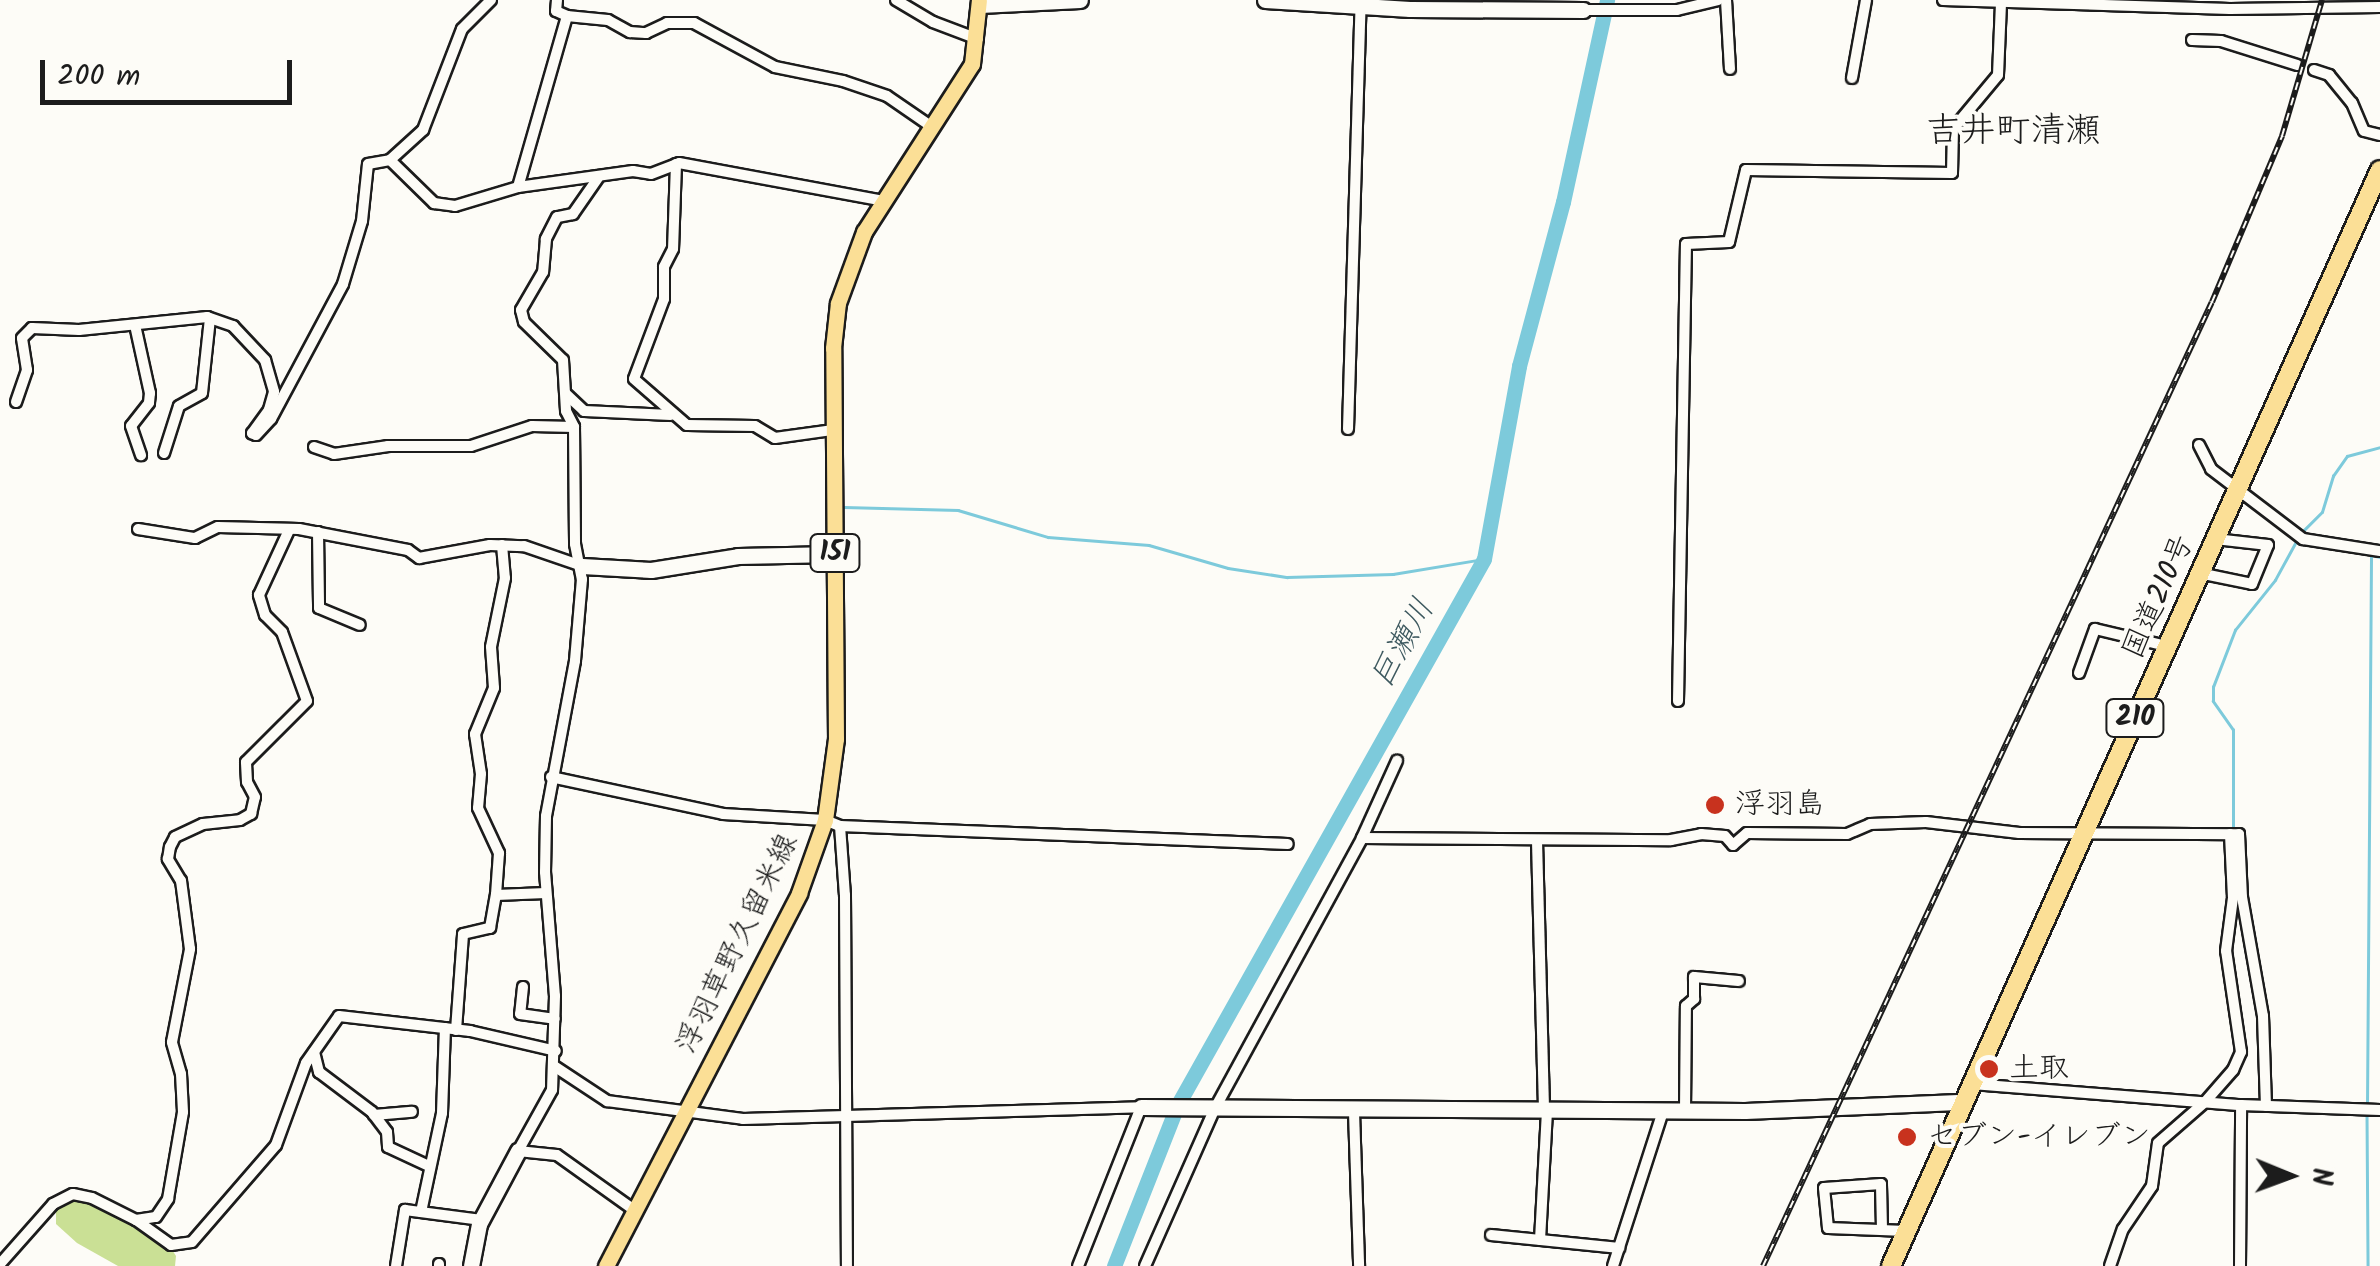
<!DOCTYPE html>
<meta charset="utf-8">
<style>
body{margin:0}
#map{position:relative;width:2380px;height:1266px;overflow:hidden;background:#fdfcf7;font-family:Kalam,"Klee One",sans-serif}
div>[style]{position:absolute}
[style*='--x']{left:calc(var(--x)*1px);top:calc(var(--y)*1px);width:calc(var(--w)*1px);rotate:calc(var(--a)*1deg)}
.green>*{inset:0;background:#cae095}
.stream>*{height:2.5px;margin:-1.25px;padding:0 1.25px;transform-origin:1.25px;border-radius:1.25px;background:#7dcadb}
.river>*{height:15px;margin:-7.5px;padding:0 7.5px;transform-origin:7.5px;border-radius:7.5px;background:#7dcadb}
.roads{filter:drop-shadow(2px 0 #1c1c1c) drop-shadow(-2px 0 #1c1c1c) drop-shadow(0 2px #1c1c1c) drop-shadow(0 -2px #1c1c1c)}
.street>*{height:10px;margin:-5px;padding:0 5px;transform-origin:5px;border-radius:5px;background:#fdfcf7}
.secondary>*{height:15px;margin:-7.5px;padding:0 7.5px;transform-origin:7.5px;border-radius:7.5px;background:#fdfcf7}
.primary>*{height:15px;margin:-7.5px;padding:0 7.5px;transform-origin:7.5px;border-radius:7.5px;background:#fbdf96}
.highway>*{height:18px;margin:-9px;padding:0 9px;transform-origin:9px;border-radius:9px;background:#fbdf96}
.rail>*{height:6px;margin-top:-3px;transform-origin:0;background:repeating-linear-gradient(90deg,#fdfcf7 0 8px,#1c1c1c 0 16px);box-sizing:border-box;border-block:2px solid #1c1c1c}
.dots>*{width:28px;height:28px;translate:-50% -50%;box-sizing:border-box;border:5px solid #fdfcf7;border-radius:50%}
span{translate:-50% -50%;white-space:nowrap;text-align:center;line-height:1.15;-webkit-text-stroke:8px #fdfcf7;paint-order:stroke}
.shield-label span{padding:2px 8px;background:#fdfcf7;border:2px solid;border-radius:8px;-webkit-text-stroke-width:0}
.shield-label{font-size:28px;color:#1c1c1c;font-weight:700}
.street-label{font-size:30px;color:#1c1c1c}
.poi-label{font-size:30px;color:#1c1c1c}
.left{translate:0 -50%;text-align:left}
.water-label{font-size:32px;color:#3e595f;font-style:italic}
.quarter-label{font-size:35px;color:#1c1c1c}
.north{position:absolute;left:2240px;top:1126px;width:100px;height:100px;-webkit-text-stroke:8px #fdfcf7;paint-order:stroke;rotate:91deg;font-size:28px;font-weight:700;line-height:40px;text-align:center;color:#1c1c1c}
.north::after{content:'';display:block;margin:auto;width:35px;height:45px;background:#1c1c1c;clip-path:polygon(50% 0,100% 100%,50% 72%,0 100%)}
.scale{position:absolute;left:40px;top:60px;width:252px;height:45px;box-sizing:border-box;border:5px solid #1c1c1c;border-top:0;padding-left:12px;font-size:30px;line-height:35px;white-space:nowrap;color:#1c1c1c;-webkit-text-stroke:8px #fdfcf7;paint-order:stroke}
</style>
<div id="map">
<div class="green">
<i style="clip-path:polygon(56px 1201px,94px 1202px,163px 1235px,176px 1256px,175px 1266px,118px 1266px,77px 1243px,56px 1224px)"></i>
</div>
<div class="stream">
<i style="--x:844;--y:507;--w:114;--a:1.5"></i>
<i style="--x:958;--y:510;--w:94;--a:16.7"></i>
<i style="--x:1048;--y:537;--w:101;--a:4.5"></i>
<i style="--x:1149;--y:545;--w:82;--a:16.2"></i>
<i style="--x:1228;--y:568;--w:60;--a:8.7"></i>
<i style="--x:1287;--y:577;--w:106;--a:-1.6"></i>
<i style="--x:1393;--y:574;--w:92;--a:-9.4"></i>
<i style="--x:2302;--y:532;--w:28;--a:-45"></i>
<i style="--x:2322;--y:512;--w:38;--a:-73"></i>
<i style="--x:2333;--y:476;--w:24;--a:-55"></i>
<i style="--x:2347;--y:456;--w:34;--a:-15"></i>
<i style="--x:2233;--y:829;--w:99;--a:-90"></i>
<i style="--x:2233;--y:730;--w:35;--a:-125"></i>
<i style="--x:2213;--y:701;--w:14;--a:-90"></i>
<i style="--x:2213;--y:687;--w:61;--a:-68.9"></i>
<i style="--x:2235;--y:630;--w:64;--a:-51.3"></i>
<i style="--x:2275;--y:580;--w:48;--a:-61.3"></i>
<i style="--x:2257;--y:1010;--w:22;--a:85"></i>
<i style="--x:2367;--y:1105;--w:550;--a:-89.58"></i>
<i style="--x:2371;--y:555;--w:9;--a:13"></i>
<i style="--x:2367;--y:1113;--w:153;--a:89.6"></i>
</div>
<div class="river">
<i style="--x:1114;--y:1266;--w:172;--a:-68.5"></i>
<i style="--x:1177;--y:1106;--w:627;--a:-60.7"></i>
<i style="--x:1484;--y:559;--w:196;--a:-79.7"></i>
<i style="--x:1519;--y:366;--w:170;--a:-75"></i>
<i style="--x:1563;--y:202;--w:207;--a:-77.7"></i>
</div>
<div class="roads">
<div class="street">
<i style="--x:557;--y:0;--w:11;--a:95"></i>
<i style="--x:556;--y:11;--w:12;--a:24"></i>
<i style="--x:567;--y:16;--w:41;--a:5.6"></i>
<i style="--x:608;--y:20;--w:25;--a:29"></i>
<i style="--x:630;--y:32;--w:16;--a:4"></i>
<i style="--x:646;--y:33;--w:23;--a:-25"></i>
<i style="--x:667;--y:23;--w:27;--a:0"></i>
<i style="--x:694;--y:23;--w:92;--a:28.5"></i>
<i style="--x:775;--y:67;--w:69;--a:11.6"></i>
<i style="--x:843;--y:81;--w:46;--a:18.8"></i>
<i style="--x:887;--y:96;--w:55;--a:34.6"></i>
<i style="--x:896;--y:0;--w:43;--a:30.7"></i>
<i style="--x:933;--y:22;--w:48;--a:20.7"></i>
<i style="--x:1726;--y:0;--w:69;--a:86.7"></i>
<i style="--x:1943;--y:0;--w:287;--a:1.8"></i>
<i style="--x:2230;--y:9;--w:150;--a:-0.8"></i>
<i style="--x:1583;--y:10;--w:94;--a:0"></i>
<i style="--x:1677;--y:10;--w:42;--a:-13.7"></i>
<i style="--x:2192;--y:40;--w:29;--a:2"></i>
<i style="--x:2221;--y:41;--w:80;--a:17.5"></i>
<i style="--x:2314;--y:70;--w:16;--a:18"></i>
<i style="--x:2329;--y:75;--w:36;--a:51"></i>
<i style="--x:2352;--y:103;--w:30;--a:67"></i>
<i style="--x:2364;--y:131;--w:16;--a:14"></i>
<i style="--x:1852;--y:78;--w:79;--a:-79.8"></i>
<i style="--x:390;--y:160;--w:45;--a:-42.3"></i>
<i style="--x:423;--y:130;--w:108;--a:-68.9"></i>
<i style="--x:462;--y:29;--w:41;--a:-45"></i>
<i style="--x:676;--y:164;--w:85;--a:92"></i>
<i style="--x:673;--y:249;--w:20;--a:117"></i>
<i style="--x:664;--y:267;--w:32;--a:90"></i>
<i style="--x:664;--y:299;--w:85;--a:110.6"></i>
<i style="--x:634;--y:379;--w:70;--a:41"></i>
<i style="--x:687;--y:425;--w:68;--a:0.8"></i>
<i style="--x:755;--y:426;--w:23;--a:31"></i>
<i style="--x:775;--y:438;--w:59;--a:-7.9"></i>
<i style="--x:598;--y:178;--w:44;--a:124.8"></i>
<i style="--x:573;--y:214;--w:16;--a:169"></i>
<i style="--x:557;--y:217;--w:25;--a:117"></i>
<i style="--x:546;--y:239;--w:33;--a:95"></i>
<i style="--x:543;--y:272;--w:44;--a:120.1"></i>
<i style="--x:521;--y:310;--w:12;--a:76"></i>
<i style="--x:524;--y:322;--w:54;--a:44.3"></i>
<i style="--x:563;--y:360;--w:51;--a:86.6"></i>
<i style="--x:566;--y:411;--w:18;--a:63"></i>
<i style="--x:574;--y:427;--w:117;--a:89.5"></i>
<i style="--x:575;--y:544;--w:36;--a:79"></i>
<i style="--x:582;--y:579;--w:82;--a:94.9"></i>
<i style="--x:575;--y:661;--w:158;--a:100.6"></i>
<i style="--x:546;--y:816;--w:56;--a:91"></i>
<i style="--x:545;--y:872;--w:124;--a:85.4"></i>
<i style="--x:555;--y:996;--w:94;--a:91.8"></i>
<i style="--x:552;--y:1090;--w:70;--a:119.1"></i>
<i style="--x:518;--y:1151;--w:39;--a:6"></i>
<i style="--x:557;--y:1155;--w:95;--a:35.5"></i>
<i style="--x:518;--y:187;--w:178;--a:-74"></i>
<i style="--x:135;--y:325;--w:70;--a:77.6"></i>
<i style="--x:150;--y:393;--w:10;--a:96"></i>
<i style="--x:149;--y:403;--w:29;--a:128"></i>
<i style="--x:131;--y:426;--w:31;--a:71"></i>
<i style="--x:566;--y:394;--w:25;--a:43"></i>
<i style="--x:584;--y:411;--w:87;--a:2.6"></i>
<i style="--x:16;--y:402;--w:34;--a:-71"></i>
<i style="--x:27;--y:370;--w:32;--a:-99"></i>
<i style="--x:22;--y:338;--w:14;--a:-45"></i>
<i style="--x:32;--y:328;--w:47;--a:2.4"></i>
<i style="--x:79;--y:330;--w:129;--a:-5.8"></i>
<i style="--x:207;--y:317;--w:28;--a:19"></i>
<i style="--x:233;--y:326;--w:47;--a:46.7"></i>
<i style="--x:265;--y:360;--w:33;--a:74"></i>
<i style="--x:274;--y:392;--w:19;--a:106"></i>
<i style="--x:269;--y:410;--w:29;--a:126"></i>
<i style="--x:252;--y:433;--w:4;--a:27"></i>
<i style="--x:256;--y:435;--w:22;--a:-47"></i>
<i style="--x:271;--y:419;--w:153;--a:-61.9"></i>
<i style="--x:343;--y:284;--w:66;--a:-73.2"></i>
<i style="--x:362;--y:221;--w:57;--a:-84"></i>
<i style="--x:368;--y:164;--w:22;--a:-10"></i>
<i style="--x:390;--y:160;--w:62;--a:44.3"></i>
<i style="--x:434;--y:203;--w:21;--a:8"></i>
<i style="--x:455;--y:206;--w:66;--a:-16.8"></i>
<i style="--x:518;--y:187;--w:116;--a:-7.9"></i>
<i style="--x:633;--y:171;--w:18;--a:9"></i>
<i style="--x:651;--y:174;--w:30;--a:-21"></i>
<i style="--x:679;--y:163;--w:208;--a:10.5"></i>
<i style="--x:1348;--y:429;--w:428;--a:-88.3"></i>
<i style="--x:2199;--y:445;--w:27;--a:63"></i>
<i style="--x:2211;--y:469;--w:116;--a:37.3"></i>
<i style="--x:2303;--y:539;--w:78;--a:8.9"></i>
<i style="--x:314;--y:447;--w:21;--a:19"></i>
<i style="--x:334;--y:454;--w:55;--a:-8.4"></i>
<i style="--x:388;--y:446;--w:83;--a:0"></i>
<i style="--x:471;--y:446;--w:64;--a:-18.2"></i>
<i style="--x:532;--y:426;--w:42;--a:1.4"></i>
<i style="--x:164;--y:453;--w:49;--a:-72.3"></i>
<i style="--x:179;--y:406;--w:26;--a:-29"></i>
<i style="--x:202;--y:393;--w:75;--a:-83.9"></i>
<i style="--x:138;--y:529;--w:58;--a:9"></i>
<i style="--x:195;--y:538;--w:25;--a:-26"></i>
<i style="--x:218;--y:527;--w:81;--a:1.4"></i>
<i style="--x:299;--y:529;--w:111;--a:10.9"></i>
<i style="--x:408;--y:550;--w:14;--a:36"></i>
<i style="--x:419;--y:558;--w:72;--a:-10.4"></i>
<i style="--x:490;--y:545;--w:34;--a:2"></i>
<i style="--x:524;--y:546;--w:61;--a:19"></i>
<i style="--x:318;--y:532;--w:76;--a:89.2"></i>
<i style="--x:319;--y:608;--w:44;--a:22.5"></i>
<i style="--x:502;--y:545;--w:33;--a:85"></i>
<i style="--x:505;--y:578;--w:70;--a:101.5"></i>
<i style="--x:491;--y:647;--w:41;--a:85.8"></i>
<i style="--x:494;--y:688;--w:50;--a:112.4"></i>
<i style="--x:475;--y:734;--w:40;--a:81.5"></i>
<i style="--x:481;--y:774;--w:34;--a:95"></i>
<i style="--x:478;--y:808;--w:50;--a:65"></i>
<i style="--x:499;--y:853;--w:42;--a:94.1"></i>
<i style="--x:496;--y:895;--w:50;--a:-2.3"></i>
<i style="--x:2199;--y:573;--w:54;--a:11.7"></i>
<i style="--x:2252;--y:584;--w:42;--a:-67.7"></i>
<i style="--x:2268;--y:545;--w:53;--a:-173.5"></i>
<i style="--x:2079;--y:673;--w:47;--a:-70"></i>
<i style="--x:2095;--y:629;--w:74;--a:13.3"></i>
<i style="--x:1678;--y:701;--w:457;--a:-89"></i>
<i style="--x:1686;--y:244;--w:43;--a:-2.7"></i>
<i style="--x:1729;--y:242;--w:74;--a:-76.7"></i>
<i style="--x:1746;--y:170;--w:206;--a:0.8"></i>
<i style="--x:1952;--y:173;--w:44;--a:-88.7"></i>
<i style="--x:1953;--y:129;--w:70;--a:-50.2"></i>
<i style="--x:1998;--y:75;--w:73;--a:-87.6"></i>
<i style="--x:551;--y:777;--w:176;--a:12.1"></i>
<i style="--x:723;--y:814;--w:102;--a:3.4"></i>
<i style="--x:825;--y:820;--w:16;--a:22"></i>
<i style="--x:840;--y:826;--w:69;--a:85.9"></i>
<i style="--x:845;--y:895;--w:371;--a:89.7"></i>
<i style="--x:840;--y:826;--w:448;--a:2.3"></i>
<i style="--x:1362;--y:838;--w:309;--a:0.4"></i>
<i style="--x:1671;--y:840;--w:31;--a:-11"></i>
<i style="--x:1701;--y:834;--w:24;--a:5"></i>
<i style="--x:1725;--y:836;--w:12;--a:48"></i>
<i style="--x:1733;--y:845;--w:18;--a:-41"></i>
<i style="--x:1747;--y:833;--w:100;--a:0.6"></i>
<i style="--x:1847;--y:834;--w:25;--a:-23"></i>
<i style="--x:1870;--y:824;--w:56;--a:-2"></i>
<i style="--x:1926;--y:822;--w:94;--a:6.7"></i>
<i style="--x:2019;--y:833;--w:220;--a:0.3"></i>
<i style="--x:2239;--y:834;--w:63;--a:87.3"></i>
<i style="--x:2242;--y:897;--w:121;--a:80"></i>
<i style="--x:2263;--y:1016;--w:90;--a:88.1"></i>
<i style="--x:1537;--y:841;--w:270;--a:88.5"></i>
<i style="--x:523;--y:987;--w:27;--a:96"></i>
<i style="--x:520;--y:1014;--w:35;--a:8"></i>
<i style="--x:456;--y:1030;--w:96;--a:-85.8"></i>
<i style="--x:463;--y:934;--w:28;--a:-13"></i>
<i style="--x:490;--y:928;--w:34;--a:-80"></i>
<i style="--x:314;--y:1052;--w:21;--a:76"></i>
<i style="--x:319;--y:1072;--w:66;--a:37"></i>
<i style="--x:372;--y:1112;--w:25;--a:53"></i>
<i style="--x:387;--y:1132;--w:15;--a:86"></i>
<i style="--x:388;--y:1147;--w:45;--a:24.9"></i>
<i style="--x:554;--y:1066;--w:64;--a:33.4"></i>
<i style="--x:607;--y:1101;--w:137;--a:7.5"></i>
<i style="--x:743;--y:1119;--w:398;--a:-1.7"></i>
<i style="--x:1141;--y:1107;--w:171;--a:111.6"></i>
<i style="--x:1972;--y:1084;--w:270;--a:4.5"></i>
<i style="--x:2241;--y:1105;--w:139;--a:2.1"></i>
<i style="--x:1685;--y:1111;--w:105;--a:-89.5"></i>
<i style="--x:1686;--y:1006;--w:11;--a:-41"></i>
<i style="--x:1694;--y:999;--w:22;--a:-90"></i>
<i style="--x:1694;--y:977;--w:45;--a:5.1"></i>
<i style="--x:1354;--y:1112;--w:154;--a:88.1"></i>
<i style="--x:374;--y:1115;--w:38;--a:-5"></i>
<i style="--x:421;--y:1212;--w:101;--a:-78"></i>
<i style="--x:442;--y:1113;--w:85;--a:-88"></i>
<i style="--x:136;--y:1220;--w:20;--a:-9"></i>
<i style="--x:156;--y:1217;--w:22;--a:-56"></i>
<i style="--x:168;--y:1199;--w:88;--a:-80.2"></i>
<i style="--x:183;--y:1112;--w:38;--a:-93"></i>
<i style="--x:181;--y:1074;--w:33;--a:-106"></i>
<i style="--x:172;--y:1042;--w:95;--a:-79"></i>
<i style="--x:190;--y:949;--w:69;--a:-97.5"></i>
<i style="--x:181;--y:881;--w:26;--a:-121"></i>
<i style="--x:168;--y:859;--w:12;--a:-81"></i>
<i style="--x:170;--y:847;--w:11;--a:-63"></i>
<i style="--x:175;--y:837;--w:31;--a:-25"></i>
<i style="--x:203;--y:824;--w:37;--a:-6"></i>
<i style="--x:240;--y:820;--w:13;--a:-29"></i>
<i style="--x:251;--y:814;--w:17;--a:-77"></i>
<i style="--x:255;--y:797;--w:17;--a:-118"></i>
<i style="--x:247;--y:782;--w:20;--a:-93"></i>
<i style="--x:246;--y:762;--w:86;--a:-45"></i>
<i style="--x:307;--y:701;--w:73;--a:-109.9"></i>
<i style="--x:282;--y:632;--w:24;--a:-135"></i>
<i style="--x:265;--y:615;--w:21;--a:-107"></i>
<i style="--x:259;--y:595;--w:72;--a:-65.2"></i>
<i style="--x:1882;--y:1229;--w:45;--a:-91.3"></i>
<i style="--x:1881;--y:1184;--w:57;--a:176"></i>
<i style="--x:1824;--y:1188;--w:40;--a:84.3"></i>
<i style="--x:1828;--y:1228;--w:78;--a:2.2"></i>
<i style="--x:1491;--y:1235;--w:129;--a:5.8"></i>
<i style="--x:1540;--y:1240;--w:129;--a:-86.9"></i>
<i style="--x:0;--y:1264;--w:80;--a:-48.5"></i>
<i style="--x:53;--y:1204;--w:22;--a:-27"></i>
<i style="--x:73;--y:1194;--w:19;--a:12"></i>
<i style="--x:92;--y:1198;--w:49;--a:26.6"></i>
<i style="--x:136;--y:1220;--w:43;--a:35.5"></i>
<i style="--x:171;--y:1245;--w:21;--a:-8"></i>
<i style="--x:192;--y:1242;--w:128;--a:-49.1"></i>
<i style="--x:276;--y:1145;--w:87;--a:-69.9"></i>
<i style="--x:306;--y:1063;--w:57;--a:-54.9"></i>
<i style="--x:339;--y:1016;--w:132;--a:6.5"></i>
<i style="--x:470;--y:1031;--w:88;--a:13.1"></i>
<i style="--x:396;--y:1266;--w:57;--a:-80.9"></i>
<i style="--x:405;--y:1210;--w:77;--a:7.5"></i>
<i style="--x:439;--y:1266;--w:2;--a:-90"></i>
<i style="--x:1145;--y:1266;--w:171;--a:-66.1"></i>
<i style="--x:1214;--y:1110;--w:310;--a:-61.4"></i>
<i style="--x:1362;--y:838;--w:85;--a:-65.6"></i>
<i style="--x:1613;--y:1266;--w:163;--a:-72.1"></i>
<i style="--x:2110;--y:1266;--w:39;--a:-71"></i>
<i style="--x:2123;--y:1229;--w:52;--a:-56"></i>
<i style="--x:2152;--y:1186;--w:43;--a:-82.1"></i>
<i style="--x:2158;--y:1143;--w:62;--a:-41.1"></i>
<i style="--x:2205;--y:1102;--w:43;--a:-48.8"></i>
<i style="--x:2233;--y:1070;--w:20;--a:-66"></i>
<i style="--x:2241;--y:1052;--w:102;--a:-98.4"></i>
<i style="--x:2226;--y:951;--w:53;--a:-82.5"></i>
<i style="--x:2233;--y:898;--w:64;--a:-92.7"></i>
<i style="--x:2240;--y:1266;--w:161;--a:-89.6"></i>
</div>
<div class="secondary">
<i style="--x:1265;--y:0;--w:145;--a:3.6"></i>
<i style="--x:1410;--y:9;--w:173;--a:0.3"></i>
<i style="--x:980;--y:5;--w:100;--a:-2.9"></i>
<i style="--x:582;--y:566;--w:69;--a:3.3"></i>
<i style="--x:651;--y:570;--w:88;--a:-9.1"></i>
<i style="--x:738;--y:556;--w:97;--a:-1.2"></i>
<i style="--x:1141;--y:1107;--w:604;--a:0.38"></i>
<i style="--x:1745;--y:1111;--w:219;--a:-2.4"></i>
<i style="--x:471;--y:1266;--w:43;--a:-79.2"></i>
<i style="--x:479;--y:1224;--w:83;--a:-61.9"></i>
</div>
<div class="primary">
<i style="--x:606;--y:1266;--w:420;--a:-62.6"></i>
<i style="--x:799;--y:893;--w:77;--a:-70.4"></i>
<i style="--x:825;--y:820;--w:82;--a:-82.3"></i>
<i style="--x:836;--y:739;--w:391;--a:-90.4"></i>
<i style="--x:833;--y:348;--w:45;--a:-83.7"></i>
<i style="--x:838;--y:303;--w:76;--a:-69.9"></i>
<i style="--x:864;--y:232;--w:200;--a:-57.3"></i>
<i style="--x:972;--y:64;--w:64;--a:-83.8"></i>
</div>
<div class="highway">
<i style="--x:1891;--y:1266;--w:1200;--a:-65.96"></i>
</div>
</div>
<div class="rail">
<i style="--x:1763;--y:1266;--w:1063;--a:-65.03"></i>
<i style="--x:2212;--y:302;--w:180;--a:-67.1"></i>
<i style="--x:2282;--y:136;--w:142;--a:-73.6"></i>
</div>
<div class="dots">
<i style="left:1715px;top:805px;background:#c8321e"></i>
<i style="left:1989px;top:1069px;background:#c8321e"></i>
<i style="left:1907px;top:1137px;background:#c8321e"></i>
</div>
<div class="shield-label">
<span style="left:835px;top:553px">151</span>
<span style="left:2135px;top:718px">210</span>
</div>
<div class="street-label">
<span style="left:2159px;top:597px;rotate:-66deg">国道210号</span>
<span style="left:738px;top:944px;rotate:-64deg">浮羽草野久留米線</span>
</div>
<div class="poi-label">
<span class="left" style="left:1735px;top:805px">浮羽島</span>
<span class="left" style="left:2009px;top:1069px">土取</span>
<span class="left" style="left:1927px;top:1137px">セブン-イレブン</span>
</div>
<div class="water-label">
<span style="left:1404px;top:644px;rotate:-61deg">巨瀬川</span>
</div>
<div class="quarter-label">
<span style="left:2013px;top:132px">吉井町清瀬</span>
</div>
<div class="north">N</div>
<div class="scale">200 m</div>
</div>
